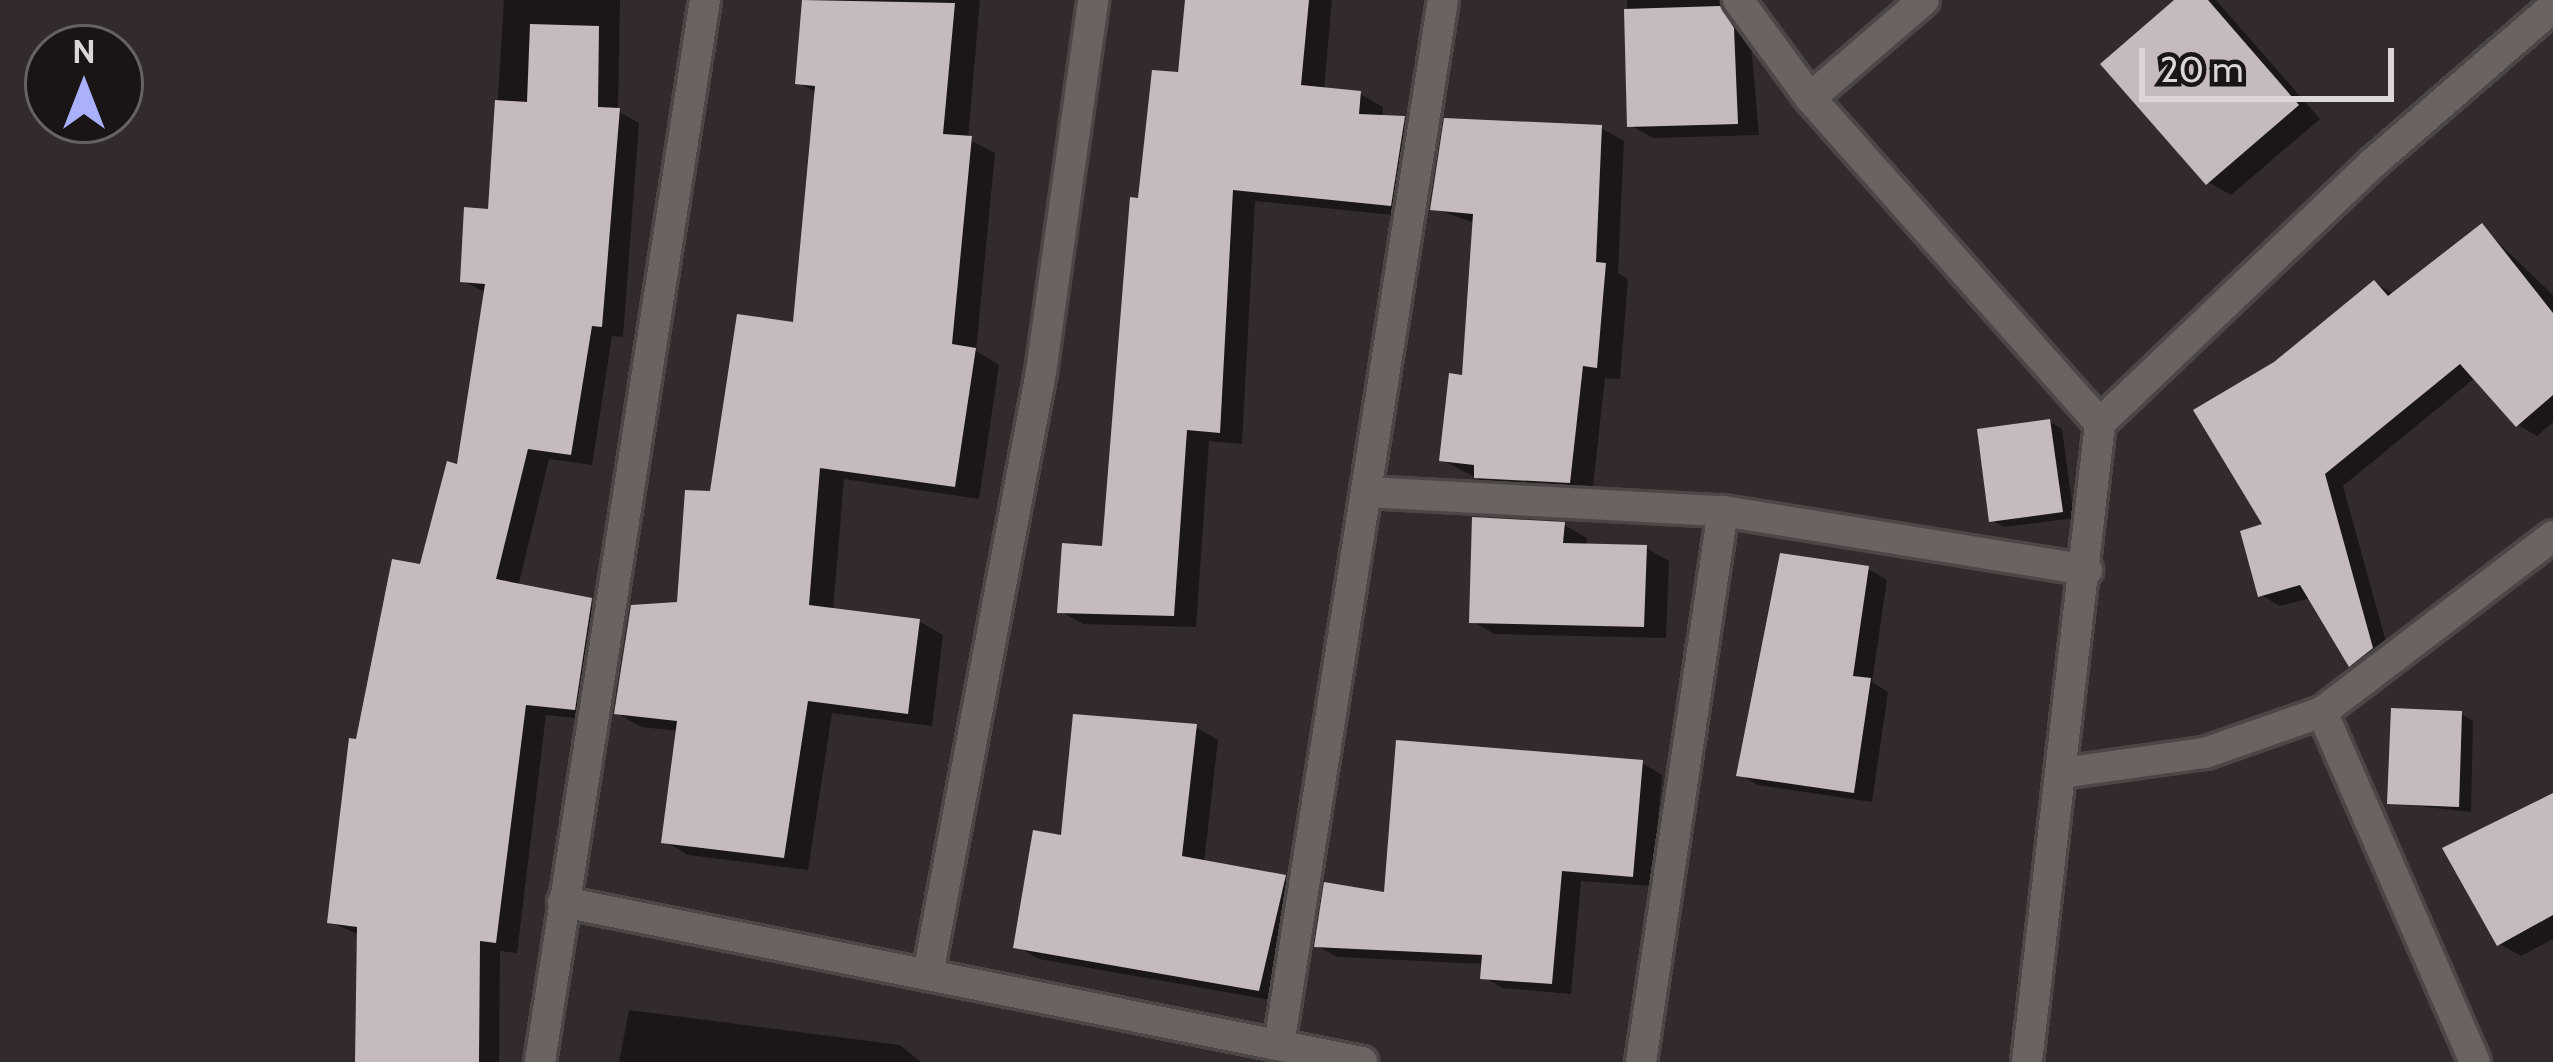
<!DOCTYPE html>
<style>
body{margin:0}
#map{position:relative;width:2553px;height:1062px;overflow:hidden;background:#332b2b;font-family:Cabin,sans-serif}
div>[style]{position:absolute}
[style*='--x']{left:calc(var(--x)*1px);top:calc(var(--y)*1px);width:calc(var(--w)*1px);rotate:calc(var(--a)*1deg)}
.shadow>*{inset:0;background:#0007}
.building>*{inset:0;background:#c5bbbd}
.roads{filter:drop-shadow(3px 0 #4d4646) drop-shadow(-3px 0 #4d4646) drop-shadow(0 3px #4d4646) drop-shadow(0 -3px #4d4646)}
.minor>*{height:30px;margin:-15px;padding:0 15px;transform-origin:15px;border-radius:15px;background:#6b6262}
span{translate:-50% -50%;white-space:nowrap;text-align:center;line-height:1.15;-webkit-text-stroke:12px #181514;paint-order:stroke}
.north{position:absolute;left:24px;top:24px;width:120px;height:120px;box-sizing:border-box;background:#181514;border:3px solid #666262;border-radius:50%;rotate:0deg;font-size:33px;font-weight:700;line-height:48px;text-align:center;color:#dcd6d6}
.north::after{content:'';display:block;margin:auto;width:42px;height:54px;background:#aab0fb;clip-path:polygon(50% 0,100% 100%,50% 72%,0 100%)}
.scale{position:absolute;left:2139px;top:48px;width:255px;height:54px;box-sizing:border-box;border:6px solid #dcd6d6;border-top:0;padding-left:15px;font-size:36px;line-height:42px;white-space:nowrap;color:#dcd6d6;-webkit-text-stroke:9px #181514;paint-order:stroke}
</style>
<div id="map">
<div class="shadow">
<i style="clip-path:polygon(504px 0,620px 0,618px 111px,639px 123px,623px 337px,612px 336px,592px 465px,549px 459px,518px 587px,612px 613px,595px 720px,546px 715px,517px 953px,500px 951px,499px 1062px,358px 1062px,360px 935px,330px 922px,422px 568px,460px 468px,487px 293px,463px 281px,491px 212px)"></i>
<i style="clip-path:polygon(806px 0,980px 0,968px 139px,995px 153px,976px 351px,999px 365px,979px 499px,844px 479px,833px 611px,919px 621px,943px 635px,932px 726px,832px 713px,808px 870px,688px 855px,664px 841px,679px 731px,641px 727px,617px 713px,679px 605px,712px 495px,795px 325px,818px 94px,798px 82px)"></i>
<i style="clip-path:polygon(1188px 0,1332px 0,1324px 90px,1360px 94px,1383px 107px,1382px 118px,1427px 132px,1413px 217px,1255px 201px,1242px 444px,1209px 441px,1196px 627px,1083px 624px,1060px 611px,1104px 549px)"></i>
<i style="clip-path:polygon(1627px 0,1747px 0,1759px 135px,1653px 138px,1630px 125px)"></i>
<i style="clip-path:polygon(2178px 0,2216px 0,2320px 119px,2231px 195px,2208px 182px)"></i>
<i style="clip-path:polygon(1601px 128px,1624px 141px,1618px 273px,1628px 279px,1620px 379px,1605px 378px,1592px 495px,1499px 490px,1442px 460px,1465px 378px,1475px 223px,1433px 208px)"></i>
<i style="clip-path:polygon(2482px 227px,2553px 295px,2553px 422px,2537px 436px,2518px 425px,2476px 377px,2343px 486px,2391px 660px,2370px 676px,2351px 665px,2311px 598px,2280px 606px,2261px 595px,2276px 364px,2375px 283px,2394px 294px)"></i>
<i style="clip-path:polygon(2050px 422px,2062px 429px,2074px 518px,2004px 527px,1992px 520px)"></i>
<i style="clip-path:polygon(1564px 525px,1587px 538px,1586px 546px,1646px 548px,1669px 561px,1666px 638px,1494px 634px,1472px 621px)"></i>
<i style="clip-path:polygon(1868px 569px,1887px 580px,1872px 682px,1888px 692px,1872px 802px,1758px 785px,1739px 774px)"></i>
<i style="clip-path:polygon(2461px 714px,2473px 721px,2471px 812px,2390px 803px)"></i>
<i style="clip-path:polygon(1196px 727px,1218px 740px,1204px 863px,1285px 878px,1308px 891px,1282px 1002px,1039px 959px,1016px 946px,1064px 838px)"></i>
<i style="clip-path:polygon(1642px 763px,1662px 775px,1652px 886px,1581px 881px,1571px 994px,1503px 988px,1483px 977px,1484px 964px,1337px 957px,1317px 946px,1387px 896px)"></i>
<i style="clip-path:polygon(2553px 801px,2553px 939px,2521px 956px,2500px 944px)"></i>
<i style="clip-path:polygon(629px 1010px,900px 1045px,921px 1062px,619px 1062px)"></i>
</div>
<div class="building">
<i style="clip-path:polygon(802px 0,955px 3px,943px 134px,972px 136px,952px 344px,976px 348px,955px 487px,820px 468px,809px 605px,920px 619px,908px 714px,808px 701px,784px 858px,661px 843px,677px 721px,614px 714px,631px 605px,677px 602px,685px 490px,710px 491px,737px 314px,793px 322px,815px 86px,795px 84px)"></i>
<i style="clip-path:polygon(1185px 0,1309px 0,1301px 85px,1361px 91px,1359px 114px,1405px 116px,1391px 206px,1233px 190px,1220px 433px,1187px 430px,1174px 616px,1057px 613px,1062px 543px,1102px 546px,1130px 197px,1138px 198px,1152px 70px,1178px 72px)"></i>
<i style="clip-path:polygon(2174px 0,2208px 0,2299px 105px,2206px 185px,2100px 64px)"></i>
<i style="clip-path:polygon(1720px 6px,1734px 28px,1738px 124px,1627px 127px,1624px 9px)"></i>
<i style="clip-path:polygon(530px 24px,599px 26px,598px 107px,620px 108px,602px 327px,592px 326px,571px 455px,528px 449px,496px 579px,592px 598px,575px 710px,526px 705px,496px 943px,480px 941px,479px 1062px,355px 1062px,357px 927px,327px 923px,349px 738px,356px 739px,392px 559px,420px 564px,447px 461px,457px 464px,485px 284px,460px 282px,464px 207px,488px 209px,495px 100px,527px 102px)"></i>
<i style="clip-path:polygon(1444px 118px,1602px 125px,1596px 262px,1606px 263px,1597px 368px,1583px 366px,1570px 483px,1474px 478px,1474px 465px,1439px 461px,1449px 373px,1462px 375px,1473px 214px,1430px 210px)"></i>
<i style="clip-path:polygon(2482px 223px,2553px 313px,2553px 395px,2516px 427px,2460px 364px,2325px 474px,2373px 648px,2349px 667px,2300px 585px,2258px 597px,2240px 531px,2262px 524px,2193px 410px,2274px 362px,2374px 280px,2388px 296px)"></i>
<i style="clip-path:polygon(2050px 419px,2063px 512px,1989px 522px,1977px 429px)"></i>
<i style="clip-path:polygon(1472px 517px,1565px 522px,1563px 543px,1647px 545px,1644px 627px,1469px 623px)"></i>
<i style="clip-path:polygon(1780px 553px,1869px 566px,1853px 676px,1871px 678px,1854px 793px,1736px 776px)"></i>
<i style="clip-path:polygon(2391px 708px,2462px 711px,2459px 807px,2387px 804px)"></i>
<i style="clip-path:polygon(1073px 714px,1197px 724px,1182px 856px,1286px 875px,1259px 991px,1013px 948px,1033px 830px,1061px 835px)"></i>
<i style="clip-path:polygon(1396px 740px,1643px 760px,1633px 877px,1562px 871px,1552px 984px,1480px 979px,1482px 955px,1314px 947px,1324px 882px,1384px 892px)"></i>
<i style="clip-path:polygon(2553px 793px,2553px 915px,2497px 946px,2442px 848px)"></i>
</div>
<div class="roads">
<div class="minor">
<i style="--x:1738;--y:0;--w:122;--a:53.7"></i>
<i style="--x:1810;--y:98;--w:436;--a:48.3"></i>
<i style="--x:1810;--y:98;--w:150;--a:-40.7"></i>
<i style="--x:1367;--y:492;--w:357;--a:3.1"></i>
<i style="--x:1723;--y:511;--w:369;--a:9.2"></i>
<i style="--x:2322;--y:712;--w:382;--a:66.4"></i>
<i style="--x:2062;--y:773;--w:144;--a:-8"></i>
<i style="--x:2205;--y:753;--w:124;--a:-19.3"></i>
<i style="--x:2322;--y:712;--w:290;--a:-37.3"></i>
<i style="--x:563;--y:902;--w:815;--a:11.32"></i>
<i style="--x:928;--y:974;--w:613;--a:-79.37"></i>
<i style="--x:1041;--y:372;--w:376;--a:-82"></i>
<i style="--x:1279;--y:1045;--w:1058;--a:-81.08"></i>
<i style="--x:540;--y:1062;--w:1075;--a:-81.17"></i>
<i style="--x:1641;--y:1062;--w:557;--a:-81.54"></i>
<i style="--x:2027;--y:1062;--w:643;--a:-83.48"></i>
<i style="--x:2100;--y:423;--w:377;--a:-43.6"></i>
<i style="--x:2373;--y:163;--w:238;--a:-40.9"></i>
</div>
</div>
<div class="north">N</div>
<div class="scale">20 m</div>
</div>
